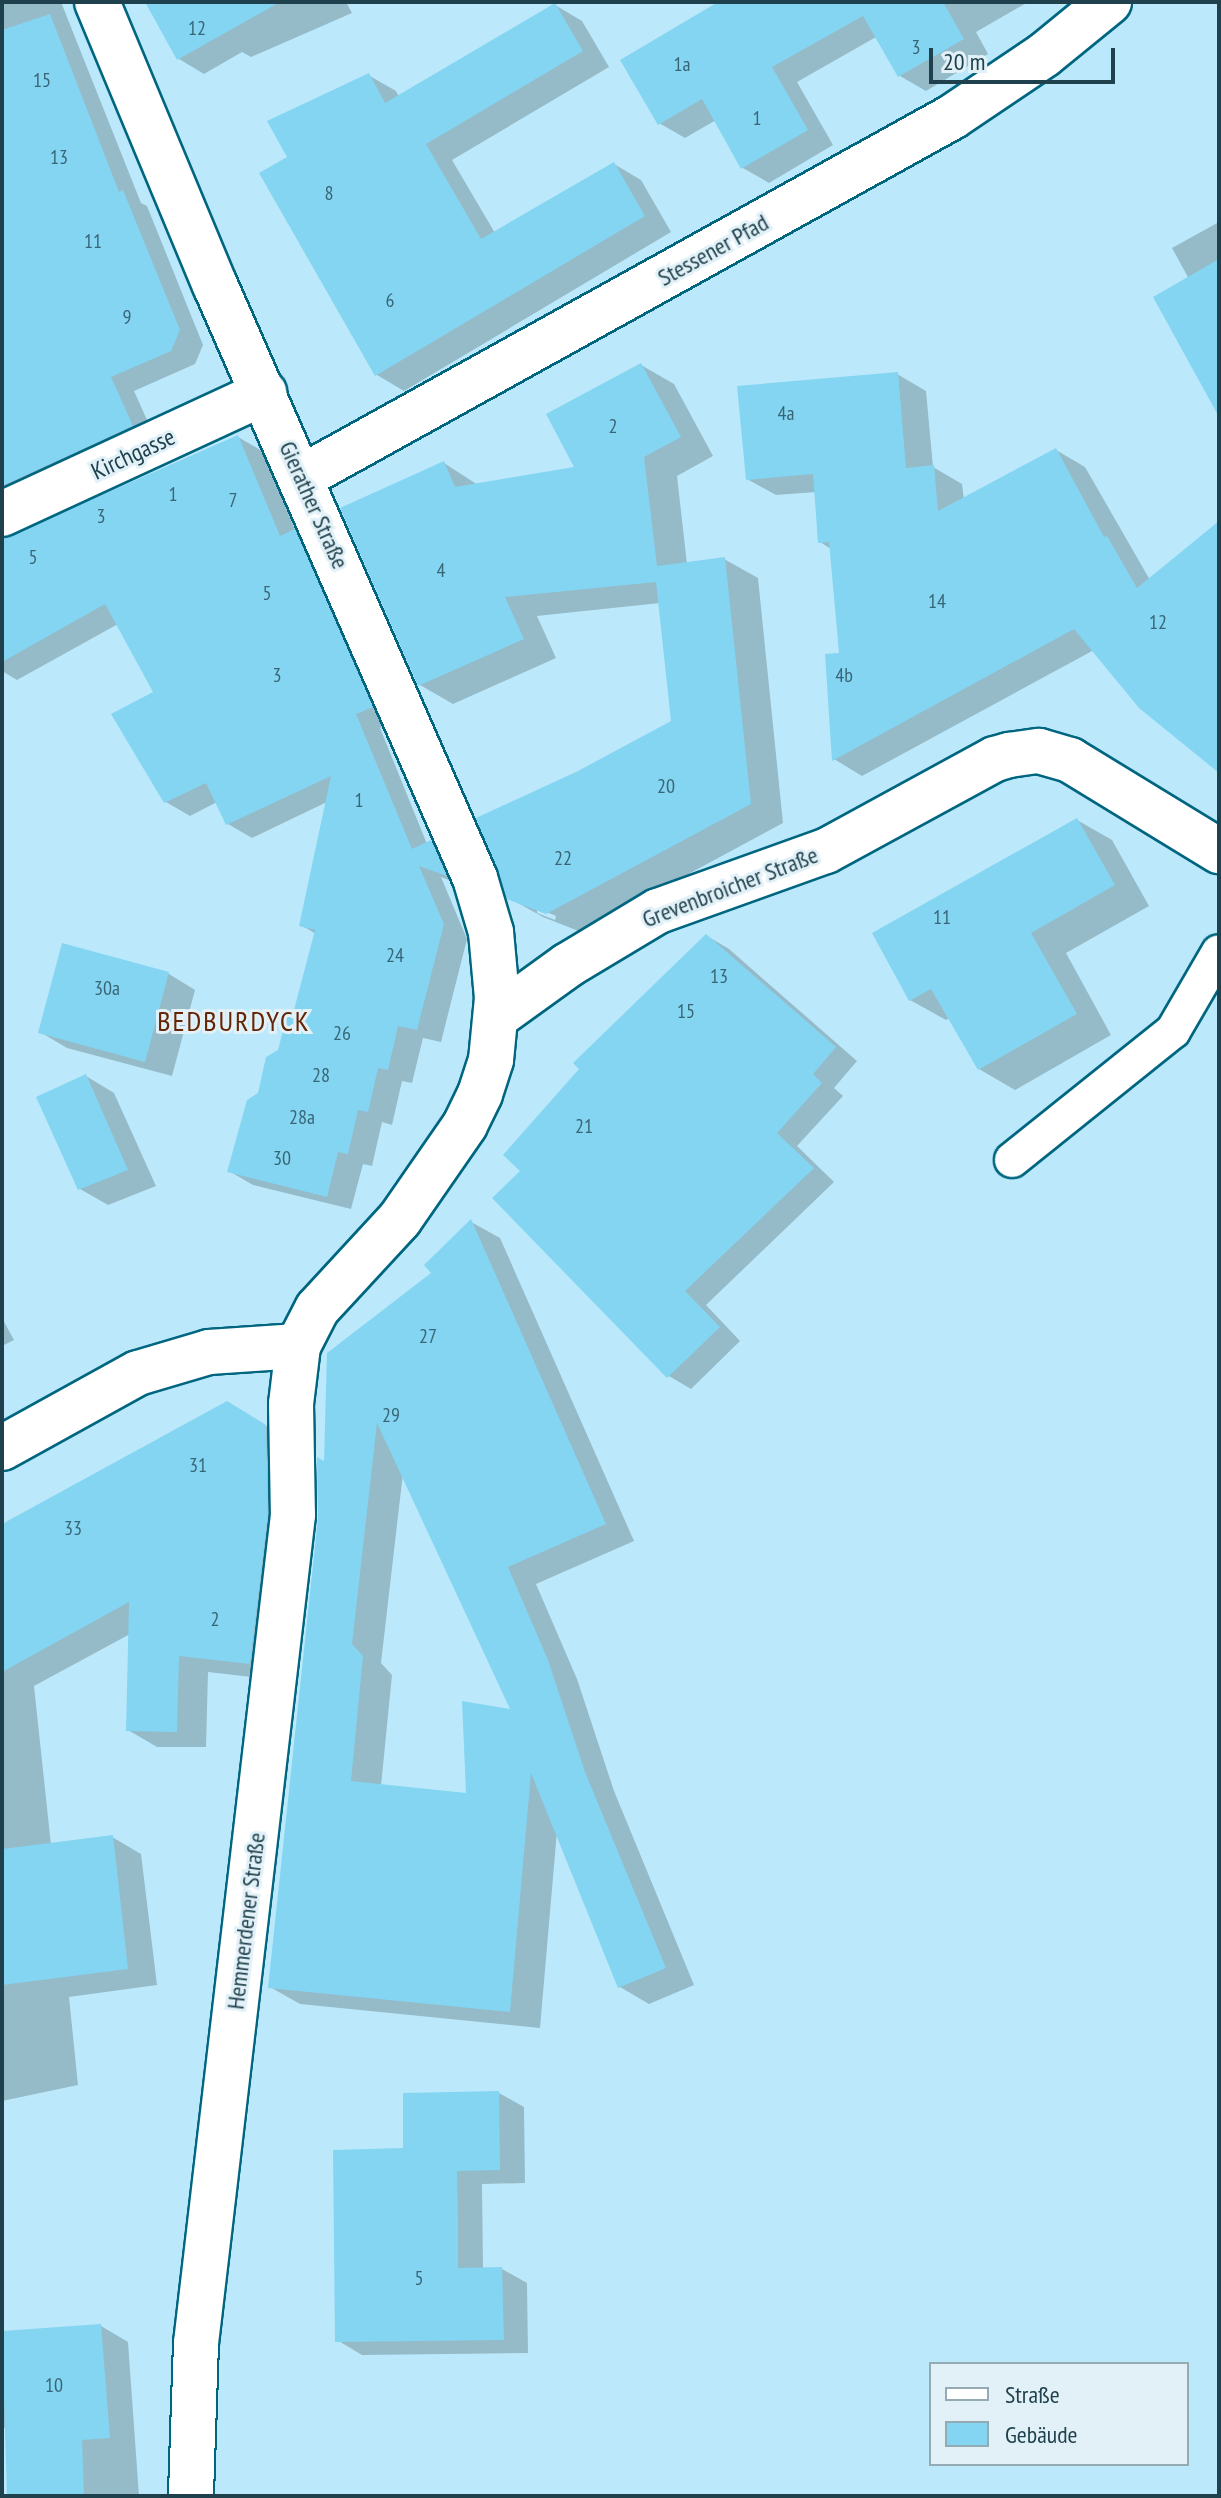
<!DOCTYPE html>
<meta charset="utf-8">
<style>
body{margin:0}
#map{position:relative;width:1221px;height:2498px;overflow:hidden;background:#bbe9fb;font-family:"PT Sans Narrow",sans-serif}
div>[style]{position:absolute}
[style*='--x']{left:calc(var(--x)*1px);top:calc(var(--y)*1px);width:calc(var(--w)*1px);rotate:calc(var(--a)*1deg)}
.shadow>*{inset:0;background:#0003}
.building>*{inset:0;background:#84d5f2}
.roads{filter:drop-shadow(2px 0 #006680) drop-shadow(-2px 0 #006680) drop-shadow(0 2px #006680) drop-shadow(0 -2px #006680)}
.service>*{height:34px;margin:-17px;padding:0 17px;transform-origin:17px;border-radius:17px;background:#fff}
.minor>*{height:44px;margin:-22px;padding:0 22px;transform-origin:22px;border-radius:22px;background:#fff}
.tertiary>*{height:44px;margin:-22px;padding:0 22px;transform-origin:22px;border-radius:22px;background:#fff}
.secondary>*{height:44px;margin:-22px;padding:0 22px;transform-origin:22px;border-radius:22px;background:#fff}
span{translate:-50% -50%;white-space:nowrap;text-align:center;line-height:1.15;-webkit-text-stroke:6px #e2f1f7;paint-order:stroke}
.number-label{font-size:20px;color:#386676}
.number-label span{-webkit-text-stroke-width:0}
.street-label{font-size:24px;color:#1f414d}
.quarter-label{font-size:28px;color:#632503;letter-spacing:2px}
.frame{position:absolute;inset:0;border:4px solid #1f414d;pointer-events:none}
.legend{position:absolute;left:929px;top:2362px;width:260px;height:104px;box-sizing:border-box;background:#e2f1f7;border:2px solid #94abb3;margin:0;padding:10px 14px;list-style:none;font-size:24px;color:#1f414d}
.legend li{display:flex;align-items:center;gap:16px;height:40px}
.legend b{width:40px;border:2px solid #94abb3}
.scale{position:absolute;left:929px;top:48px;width:186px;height:36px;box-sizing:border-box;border:4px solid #1f414d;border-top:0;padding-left:10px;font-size:24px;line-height:28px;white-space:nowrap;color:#1f414d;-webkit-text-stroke:6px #e2f1f7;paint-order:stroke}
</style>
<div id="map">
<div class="shadow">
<i style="clip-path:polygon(2px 2px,61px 2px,141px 203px,147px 206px,203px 345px,195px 364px,134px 391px,156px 440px,2px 522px)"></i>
<i style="clip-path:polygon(156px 2px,346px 2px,352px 13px,251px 57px,242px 52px,204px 74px,179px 59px)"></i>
<i style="clip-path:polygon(722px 2px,1028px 2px,976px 32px,988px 54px,926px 91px,900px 76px,876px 37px,797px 82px,833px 145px,769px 183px,743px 168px,716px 120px,685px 138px,659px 123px)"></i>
<i style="clip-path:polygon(555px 5px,582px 21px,609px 67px,452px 160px,495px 233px,614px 164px,641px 180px,671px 232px,404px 391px,377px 375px,290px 158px,368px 75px,396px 91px,399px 97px)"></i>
<i style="clip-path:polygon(1219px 222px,1219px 377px,1189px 279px,1172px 248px)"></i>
<i style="clip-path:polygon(evenodd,641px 365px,674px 384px,713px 456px,677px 476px,687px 564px,724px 559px,758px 578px,783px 823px,581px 932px,543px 917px,509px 898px,578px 773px,673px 722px,660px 603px,537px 616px,556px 658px,453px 704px,420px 685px,444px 463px,478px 485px,577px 469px,641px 365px,537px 908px,556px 916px,555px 920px,537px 913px,537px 908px)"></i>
<i style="clip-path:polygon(897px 374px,926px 391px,933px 467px,962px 484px,964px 500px,1056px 450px,1085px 467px,1150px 580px,1219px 523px,1219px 770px,1094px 650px,862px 776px,834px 759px,841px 655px,831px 549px,820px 542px,816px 492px,776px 495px,747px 479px)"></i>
<i style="clip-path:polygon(238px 437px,262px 451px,296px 532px,319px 545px,396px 720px,380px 728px,427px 844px,431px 842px,455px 856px,469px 888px,441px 877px,467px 939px,441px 1042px,423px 1038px,412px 1083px,402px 1081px,392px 1125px,382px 1122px,372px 1166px,363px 1164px,351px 1209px,253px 1185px,229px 1171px,296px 1011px,316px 934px,301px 925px,327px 802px,252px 838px,228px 824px,217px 802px,190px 816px,166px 802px,156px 693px,118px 624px,17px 680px,2px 671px,2px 534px,3px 540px)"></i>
<i style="clip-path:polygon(1077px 820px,1112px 840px,1149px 906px,1066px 953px,1111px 1035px,1015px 1090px,979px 1069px,950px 1018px,946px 1020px,910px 1000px)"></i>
<i style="clip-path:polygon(707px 936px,729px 949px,857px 1061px,834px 1088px,843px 1096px,797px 1146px,834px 1182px,706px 1305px,740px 1341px,691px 1389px,669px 1376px,523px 1170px)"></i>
<i style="clip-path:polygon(63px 945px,169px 974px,195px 990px,172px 1076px,67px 1048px,40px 1032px)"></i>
<i style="clip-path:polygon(86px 1076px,114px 1093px,156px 1186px,108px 1205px,80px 1189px)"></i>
<i style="clip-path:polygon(evenodd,471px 1222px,500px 1238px,634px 1541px,536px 1584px,577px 1679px,614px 1791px,694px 1985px,649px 2004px,620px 1987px,557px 1831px,540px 2028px,300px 2004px,270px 1987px,326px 1464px,434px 1273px,471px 1222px,403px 1473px,513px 1711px,469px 1795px,381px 1786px,392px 1675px,381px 1663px,403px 1473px)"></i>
<i style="clip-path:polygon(2px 1318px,14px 1340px,2px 1346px)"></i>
<i style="clip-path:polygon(256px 1420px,295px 1444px,279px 1680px,208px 1672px,206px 1747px,157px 1747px,128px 1730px,130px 1634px,34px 1686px,51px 1845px,112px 1837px,141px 1854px,157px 1985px,69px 1997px,78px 2085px,2px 2101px,2px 1610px)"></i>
<i style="clip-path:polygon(499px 2093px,524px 2107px,525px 2183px,482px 2184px,483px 2269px,502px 2269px,527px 2283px,528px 2353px,362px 2355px,337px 2340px,406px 2150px)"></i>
<i style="clip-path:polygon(101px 2326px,128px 2342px,139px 2496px,52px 2496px,24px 2439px,2px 2426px,2px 2333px)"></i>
</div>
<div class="building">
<i style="clip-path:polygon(145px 2px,280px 2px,177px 60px)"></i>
<i style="clip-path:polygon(718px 2px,943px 2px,964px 39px,898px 77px,863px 16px,772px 67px,808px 130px,741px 169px,702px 99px,658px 125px,620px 60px)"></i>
<i style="clip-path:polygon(555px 3px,583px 51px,426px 144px,481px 239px,614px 162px,645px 216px,375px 376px,259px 173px,287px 157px,267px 121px,369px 73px,385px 103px)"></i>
<i style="clip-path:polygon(50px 14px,119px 192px,123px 190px,180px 330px,171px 351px,111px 377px,133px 426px,2px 486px,2px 30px)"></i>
<i style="clip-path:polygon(1219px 259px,1219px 417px,1153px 297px)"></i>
<i style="clip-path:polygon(641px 363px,681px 437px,644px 457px,657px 566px,725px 557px,751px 804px,546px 914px,507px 899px,476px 818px,578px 771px,671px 721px,656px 582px,505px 597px,524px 639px,418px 686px,340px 508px,444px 461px,455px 487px,574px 467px,546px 414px)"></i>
<i style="clip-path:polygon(898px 372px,906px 468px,934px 465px,938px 511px,1056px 448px,1104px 537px,1107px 536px,1137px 588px,1219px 521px,1219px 773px,1139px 708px,1074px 629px,832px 761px,825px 654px,839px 653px,829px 542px,818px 543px,813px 474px,746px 480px,737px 386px)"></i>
<i style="clip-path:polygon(238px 435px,280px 536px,295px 529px,373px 707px,356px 714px,412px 849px,431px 840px,447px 876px,419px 866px,444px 924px,417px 1030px,398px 1026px,388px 1070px,378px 1068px,368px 1112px,358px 1110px,348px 1154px,338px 1152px,327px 1197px,227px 1172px,247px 1100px,258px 1093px,266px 1057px,278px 1050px,287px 1015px,294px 1010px,315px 930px,299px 926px,331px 776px,226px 825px,206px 783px,164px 803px,111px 714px,153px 692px,105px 604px,2px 662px,2px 539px)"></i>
<i style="clip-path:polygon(1077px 818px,1115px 885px,1031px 933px,1077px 1014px,978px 1070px,931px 989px,909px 1001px,872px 933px)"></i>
<i style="clip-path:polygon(706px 934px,836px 1047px,813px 1074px,822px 1083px,777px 1133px,814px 1168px,685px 1291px,720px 1327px,667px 1378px,492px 1198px,520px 1171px,503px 1155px,579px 1069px,573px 1063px)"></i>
<i style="clip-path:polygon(62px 943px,169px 972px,145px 1062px,38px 1033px)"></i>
<i style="clip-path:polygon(86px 1074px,128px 1170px,78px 1190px,36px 1097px)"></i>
<i style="clip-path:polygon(evenodd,471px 1219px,606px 1524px,508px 1567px,548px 1660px,585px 1772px,666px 1968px,618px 1988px,531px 1773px,510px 2012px,268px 1988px,318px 1518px,317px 1457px,324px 1461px,327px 1353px,431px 1273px,424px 1265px,471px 1219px,377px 1423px,510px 1709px,462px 1701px,466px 1793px,351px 1781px,363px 1656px,352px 1644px,377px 1423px)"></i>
<i style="clip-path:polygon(227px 1401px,266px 1425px,268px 1514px,250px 1664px,179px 1656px,177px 1732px,126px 1731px,129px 1602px,2px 1672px,2px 1524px)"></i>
<i style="clip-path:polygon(113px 1835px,128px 1969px,2px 1985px,2px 1849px)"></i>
<i style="clip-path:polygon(499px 2091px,500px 2170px,457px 2171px,458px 2219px,458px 2268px,502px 2267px,504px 2340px,335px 2342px,333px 2150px,403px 2148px,403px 2093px)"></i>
<i style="clip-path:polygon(101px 2324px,110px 2438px,82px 2440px,84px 2496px,7px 2496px,2px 2331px)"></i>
</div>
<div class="roads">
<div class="service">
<i style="--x:1012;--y:1160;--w:206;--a:-38.7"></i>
<i style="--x:1173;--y:1031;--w:91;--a:-59.8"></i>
</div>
<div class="minor">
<i style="--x:302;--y:477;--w:743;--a:-28.98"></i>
<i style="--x:952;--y:117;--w:111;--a:-34"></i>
<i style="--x:1044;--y:55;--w:84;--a:-39.2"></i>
<i style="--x:2;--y:514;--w:289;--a:-24.8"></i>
</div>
<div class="tertiary">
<i style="--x:496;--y:1017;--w:89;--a:-35.8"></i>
<i style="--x:568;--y:965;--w:105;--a:-31"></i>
<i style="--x:658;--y:911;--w:178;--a:-19.7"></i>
<i style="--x:826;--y:851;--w:192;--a:-28.6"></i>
<i style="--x:995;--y:759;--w:15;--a:-16"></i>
<i style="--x:1009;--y:755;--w:30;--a:-8"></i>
<i style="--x:1039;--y:751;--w:32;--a:16"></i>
<i style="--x:1070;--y:760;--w:175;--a:31.4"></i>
<i style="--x:2;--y:1448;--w:155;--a:-28.9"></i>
<i style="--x:138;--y:1373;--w:74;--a:-16.5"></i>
<i style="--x:209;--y:1352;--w:89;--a:-3.9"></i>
</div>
<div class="secondary">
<i style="--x:97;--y:2;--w:307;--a:67.4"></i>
<i style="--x:215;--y:285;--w:647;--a:66.33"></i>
<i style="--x:475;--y:878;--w:56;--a:73.5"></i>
<i style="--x:491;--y:932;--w:66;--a:84.8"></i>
<i style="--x:497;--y:998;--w:62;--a:95.5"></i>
<i style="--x:491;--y:1060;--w:36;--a:108"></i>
<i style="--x:480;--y:1094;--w:34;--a:116"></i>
<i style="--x:465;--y:1125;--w:114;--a:124.7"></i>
<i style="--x:400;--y:1219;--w:122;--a:132.7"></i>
<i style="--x:317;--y:1309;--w:42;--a:117.2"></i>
<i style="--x:298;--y:1346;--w:58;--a:96.9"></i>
<i style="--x:291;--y:1404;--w:111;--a:89"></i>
<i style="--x:293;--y:1515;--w:834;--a:96.68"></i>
<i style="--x:196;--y:2343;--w:153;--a:91.9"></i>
</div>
</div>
<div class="number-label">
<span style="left:197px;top:28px">12</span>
<span style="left:916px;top:47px">3</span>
<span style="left:682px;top:64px">1a</span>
<span style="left:42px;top:80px">15</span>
<span style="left:757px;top:118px">1</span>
<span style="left:59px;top:157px">13</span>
<span style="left:329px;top:193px">8</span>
<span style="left:93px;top:241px">11</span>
<span style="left:390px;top:300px">6</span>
<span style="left:127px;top:317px">9</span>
<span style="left:786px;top:413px">4a</span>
<span style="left:613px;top:426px">2</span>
<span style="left:173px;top:494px">1</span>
<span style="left:233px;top:500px">7</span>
<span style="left:101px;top:516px">3</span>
<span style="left:33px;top:557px">5</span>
<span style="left:441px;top:570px">4</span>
<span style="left:267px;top:593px">5</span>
<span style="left:937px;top:601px">14</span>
<span style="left:1158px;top:622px">12</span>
<span style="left:277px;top:675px">3</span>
<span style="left:844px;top:675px">4b</span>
<span style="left:666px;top:786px">20</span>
<span style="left:359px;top:800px">1</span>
<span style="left:563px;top:858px">22</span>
<span style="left:942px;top:917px">11</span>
<span style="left:395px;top:955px">24</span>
<span style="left:719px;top:976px">13</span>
<span style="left:107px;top:988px">30a</span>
<span style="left:686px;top:1011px">15</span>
<span style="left:342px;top:1033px">26</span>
<span style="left:321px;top:1075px">28</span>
<span style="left:302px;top:1117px">28a</span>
<span style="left:584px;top:1126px">21</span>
<span style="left:282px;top:1158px">30</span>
<span style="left:428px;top:1336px">27</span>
<span style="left:391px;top:1415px">29</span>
<span style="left:198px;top:1465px">31</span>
<span style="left:73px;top:1528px">33</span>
<span style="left:215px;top:1619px">2</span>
<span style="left:419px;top:2278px">5</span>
<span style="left:54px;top:2385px">10</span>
</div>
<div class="street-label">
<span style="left:713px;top:250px;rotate:-29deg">Stessener Pfad</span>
<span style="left:133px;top:454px;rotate:-25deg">Kirchgasse</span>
<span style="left:314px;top:505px;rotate:66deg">Gierather Straße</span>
<span style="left:730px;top:887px;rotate:-21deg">Grevenbroicher Straße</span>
<span style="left:246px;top:1921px;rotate:-83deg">Hemmerdener Straße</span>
</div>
<div class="quarter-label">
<span style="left:234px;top:1021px">BEDBURDYCK</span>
</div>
<div class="frame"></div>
<ul class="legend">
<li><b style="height:10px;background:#fff"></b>Straße</li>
<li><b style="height:22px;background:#84d5f2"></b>Gebäude</li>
</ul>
<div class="scale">20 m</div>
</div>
